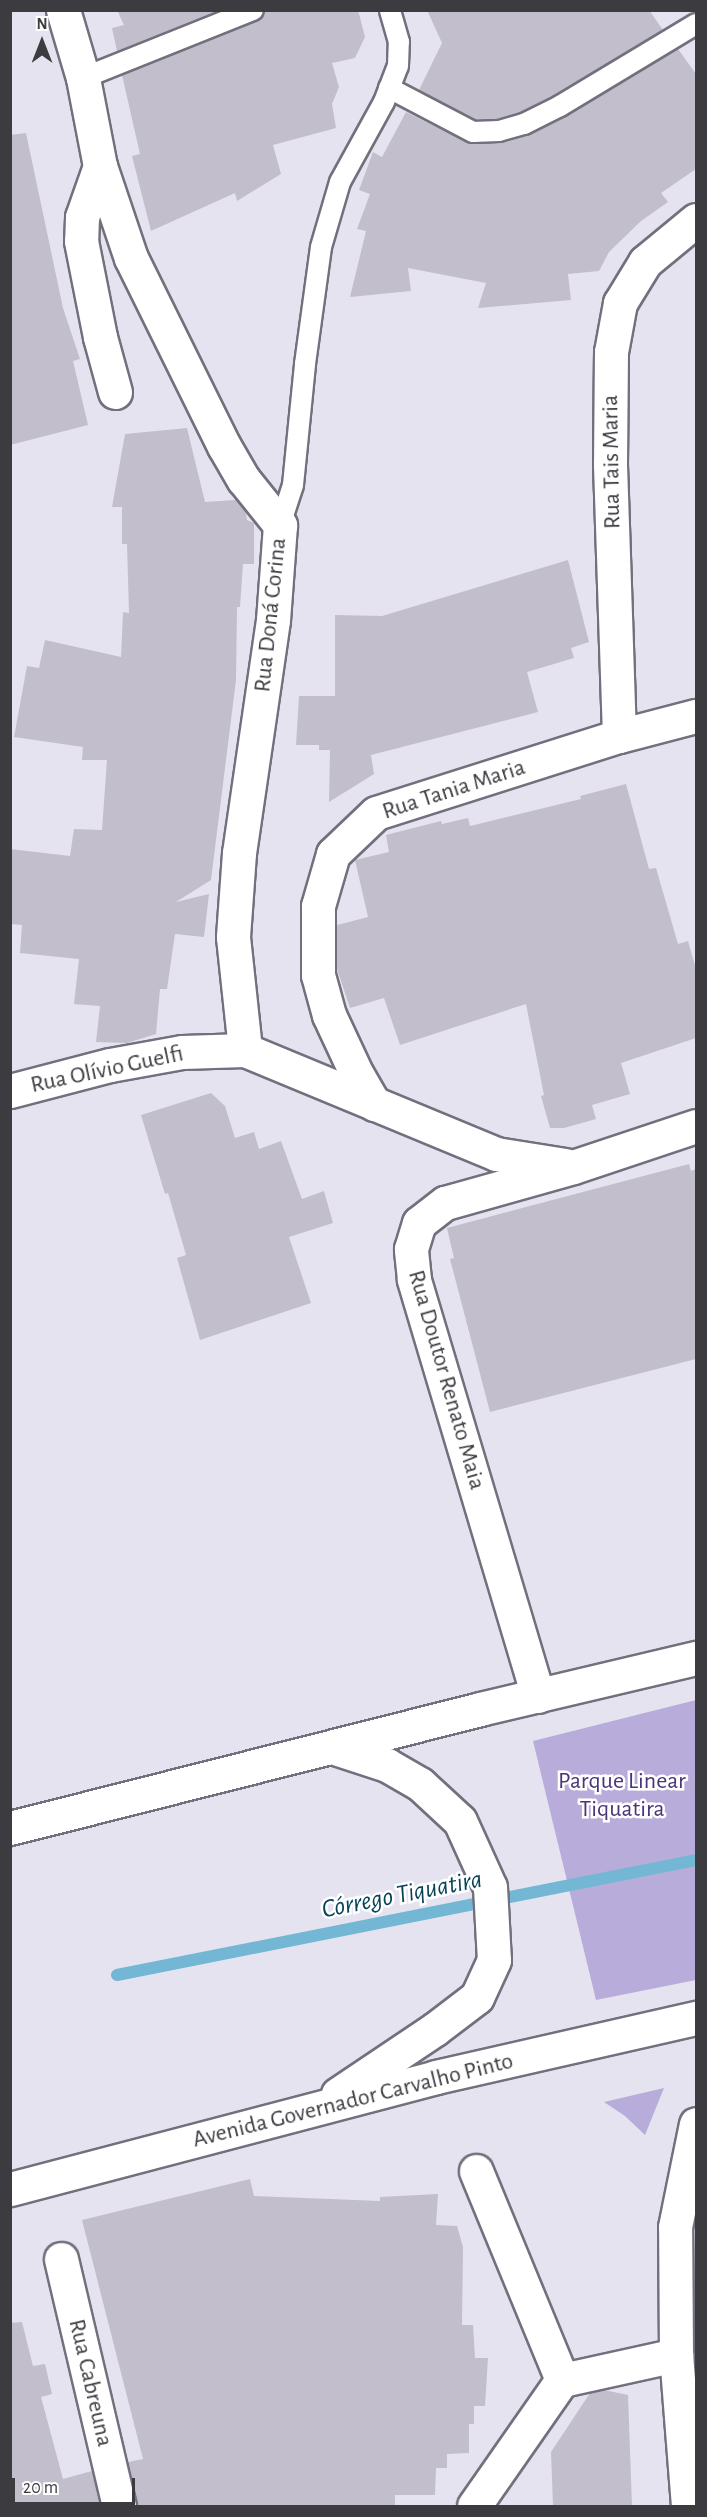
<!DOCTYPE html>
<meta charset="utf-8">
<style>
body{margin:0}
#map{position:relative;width:707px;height:2517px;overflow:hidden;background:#e6e3f1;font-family:"Alegreya Sans",sans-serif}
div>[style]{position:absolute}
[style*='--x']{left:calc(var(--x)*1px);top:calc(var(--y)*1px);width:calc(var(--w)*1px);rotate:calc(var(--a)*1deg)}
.green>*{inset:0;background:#b8adda}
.stream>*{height:12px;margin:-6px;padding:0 6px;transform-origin:6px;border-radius:6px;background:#73b7d4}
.building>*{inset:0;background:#c2becc}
.roads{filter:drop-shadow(2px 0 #73707d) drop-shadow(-2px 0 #73707d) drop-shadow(0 2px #73707d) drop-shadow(0 -2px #73707d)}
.service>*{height:20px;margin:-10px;padding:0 10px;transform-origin:10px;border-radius:10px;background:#fff}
.minor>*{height:33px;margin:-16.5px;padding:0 16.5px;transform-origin:16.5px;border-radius:16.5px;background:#fff}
.primary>*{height:33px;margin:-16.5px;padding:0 16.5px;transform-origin:16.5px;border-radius:16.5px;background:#fff}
span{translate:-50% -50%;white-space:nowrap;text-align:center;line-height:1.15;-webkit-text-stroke:5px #fff;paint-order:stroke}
.street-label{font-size:24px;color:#3c3b40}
.park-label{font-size:24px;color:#4b3578}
.water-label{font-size:26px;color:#084459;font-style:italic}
.frame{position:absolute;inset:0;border:12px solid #3c3b40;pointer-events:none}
.north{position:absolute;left:12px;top:12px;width:60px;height:60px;-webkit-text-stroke:4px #fff;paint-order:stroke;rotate:0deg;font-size:16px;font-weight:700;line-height:24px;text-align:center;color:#3c3b40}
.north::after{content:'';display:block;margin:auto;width:21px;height:27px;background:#3c3b40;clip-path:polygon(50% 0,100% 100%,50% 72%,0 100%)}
.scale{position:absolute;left:12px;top:2478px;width:123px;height:27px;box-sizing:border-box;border:3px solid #3c3b40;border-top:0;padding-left:8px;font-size:18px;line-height:21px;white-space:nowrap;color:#3c3b40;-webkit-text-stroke:4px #fff;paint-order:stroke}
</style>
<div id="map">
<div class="green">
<i style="clip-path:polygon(696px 1700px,696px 1980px,596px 2000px,533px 1741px)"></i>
<i style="clip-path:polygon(664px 2088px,645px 2135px,625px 2116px,604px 2102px)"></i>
</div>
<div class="stream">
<i style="--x:117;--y:1975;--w:590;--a:-11.23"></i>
</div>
<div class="building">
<i style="clip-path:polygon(117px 10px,219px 10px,117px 51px,112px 28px,124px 25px)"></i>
<i style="clip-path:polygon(265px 10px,358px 10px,365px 37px,355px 58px,332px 63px,339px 87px,332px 104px,336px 128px,273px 145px,281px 174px,237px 201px,235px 193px,151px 231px,132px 156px,140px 154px,122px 75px,257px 21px)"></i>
<i style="clip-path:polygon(427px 10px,649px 10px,663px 30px,554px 95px,520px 113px,497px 119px,476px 120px,419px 90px,442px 43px)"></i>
<i style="clip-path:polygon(678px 49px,696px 74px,696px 169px,661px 193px,668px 202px,641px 221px,609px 252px,599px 271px,568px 274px,571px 300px,478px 308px,486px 283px,408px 268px,411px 291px,350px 297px,366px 231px,357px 229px,370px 194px,359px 190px,373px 152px,382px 157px,406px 112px,468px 143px,502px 143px,529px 135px,565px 117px)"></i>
<i style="clip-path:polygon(26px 133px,63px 308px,80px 359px,73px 361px,88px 425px,10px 445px,10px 135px)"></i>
<i style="clip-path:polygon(187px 428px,205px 502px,236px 500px,246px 513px,247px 520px,254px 523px,254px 564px,243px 564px,240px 607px,237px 607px,236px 680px,211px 880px,176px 902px,209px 894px,204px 937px,175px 934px,167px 989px,160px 989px,156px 1034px,127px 1043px,96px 1042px,100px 1006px,74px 1004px,79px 959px,20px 953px,22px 925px,10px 924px,10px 849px,70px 856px,74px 829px,102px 830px,107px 760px,82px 760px,83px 747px,14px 737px,27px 666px,39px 668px,45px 640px,121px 657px,123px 612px,129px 613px,127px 544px,122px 544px,122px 507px,112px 507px,125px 434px)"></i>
<i style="clip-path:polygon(568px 560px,589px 642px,571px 648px,574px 658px,527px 672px,538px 712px,371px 755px,374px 774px,329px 802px,330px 750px,319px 750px,319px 745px,296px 745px,299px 696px,335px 696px,335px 615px,382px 616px)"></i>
<i style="clip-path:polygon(626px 784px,649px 869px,656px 868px,678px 944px,688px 941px,696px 969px,696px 1038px,621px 1063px,630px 1094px,592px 1105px,596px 1119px,564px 1128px,550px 1128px,541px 1096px,544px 1095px,526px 1004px,400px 1045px,384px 998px,350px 1008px,337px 969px,337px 925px,368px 917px,355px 860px,389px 852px,386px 835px,441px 821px,442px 824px,468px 818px,470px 826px,581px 799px,580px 796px)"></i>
<i style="clip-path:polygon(211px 1093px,225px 1106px,235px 1138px,254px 1132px,259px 1149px,281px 1141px,302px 1199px,324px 1191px,333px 1223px,289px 1237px,311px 1303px,200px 1340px,177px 1258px,186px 1255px,168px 1193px,165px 1194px,141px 1115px)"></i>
<i style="clip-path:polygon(689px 1164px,691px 1171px,696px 1169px,696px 1359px,490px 1412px,450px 1259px,454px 1258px,447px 1228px)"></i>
<i style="clip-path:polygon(250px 2179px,254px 2196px,380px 2201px,380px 2197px,438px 2194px,436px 2225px,457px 2226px,463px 2247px,462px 2325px,473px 2325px,475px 2358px,488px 2358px,485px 2406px,474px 2406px,474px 2424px,469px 2424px,469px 2453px,447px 2454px,447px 2468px,436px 2468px,435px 2495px,395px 2495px,395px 2506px,137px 2506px,128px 2462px,143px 2459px,82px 2220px)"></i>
<i style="clip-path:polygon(22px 2322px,33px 2366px,45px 2364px,52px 2394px,41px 2397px,63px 2479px,92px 2471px,100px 2506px,10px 2506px,10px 2323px)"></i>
<i style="clip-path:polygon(604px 2390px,628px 2395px,632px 2506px,553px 2506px,551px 2452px,590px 2393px)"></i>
</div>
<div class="roads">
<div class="service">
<i style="--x:83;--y:78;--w:183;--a:-21.8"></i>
<i style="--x:389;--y:88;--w:95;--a:27.6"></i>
<i style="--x:473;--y:132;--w:26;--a:-2"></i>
<i style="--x:499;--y:131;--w:26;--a:-16"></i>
<i style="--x:524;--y:124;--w:40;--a:-26.6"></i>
<i style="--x:560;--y:106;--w:159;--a:-31.1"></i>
<i style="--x:280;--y:525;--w:42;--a:-72"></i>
<i style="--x:293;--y:485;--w:122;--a:-84.3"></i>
<i style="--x:305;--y:364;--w:118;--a:-82.2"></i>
<i style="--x:321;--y:247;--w:68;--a:-73.7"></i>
<i style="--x:340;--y:182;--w:91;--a:-61.2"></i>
<i style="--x:384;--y:102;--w:39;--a:-69"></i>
<i style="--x:398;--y:66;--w:24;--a:-88"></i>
<i style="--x:399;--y:42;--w:33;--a:-106"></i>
</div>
<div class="minor">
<i style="--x:63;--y:10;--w:71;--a:73.6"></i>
<i style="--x:83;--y:78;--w:90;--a:79.1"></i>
<i style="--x:100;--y:166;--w:97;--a:71.4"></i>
<i style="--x:131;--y:258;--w:210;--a:63.7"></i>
<i style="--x:224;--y:446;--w:39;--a:60"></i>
<i style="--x:244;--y:480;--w:58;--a:51.3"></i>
<i style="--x:280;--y:525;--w:95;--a:94.2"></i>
<i style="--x:273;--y:620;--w:235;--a:98.3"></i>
<i style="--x:239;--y:853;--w:84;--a:94.1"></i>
<i style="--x:233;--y:937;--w:114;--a:83.9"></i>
<i style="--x:100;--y:166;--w:54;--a:109.4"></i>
<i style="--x:82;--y:217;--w:24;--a:92"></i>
<i style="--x:81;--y:241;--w:98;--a:78.8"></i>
<i style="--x:100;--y:337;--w:57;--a:74.7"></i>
<i style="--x:619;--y:736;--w:271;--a:-91.9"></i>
<i style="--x:610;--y:465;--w:113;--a:-89.5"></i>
<i style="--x:611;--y:352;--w:50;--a:-79.6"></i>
<i style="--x:620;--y:303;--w:48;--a:-58.6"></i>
<i style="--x:645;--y:262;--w:66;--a:-39.5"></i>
<i style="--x:10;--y:1091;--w:103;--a:-14.6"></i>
<i style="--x:110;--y:1065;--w:73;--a:-10.2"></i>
<i style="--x:182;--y:1052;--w:63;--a:-1.8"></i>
<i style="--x:245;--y:1050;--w:272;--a:22.5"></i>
<i style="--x:496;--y:1154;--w:70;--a:9.1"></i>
<i style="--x:374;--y:1104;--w:34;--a:-120"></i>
<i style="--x:357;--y:1075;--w:66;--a:-115"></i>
<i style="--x:329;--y:1015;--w:41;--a:-105.4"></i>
<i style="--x:318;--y:975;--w:69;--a:-90"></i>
<i style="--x:318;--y:906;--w:54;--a:-73.9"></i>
<i style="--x:333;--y:854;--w:59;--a:-43.6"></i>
<i style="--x:376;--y:813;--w:255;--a:-17.6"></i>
<i style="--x:619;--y:736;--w:80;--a:-14.6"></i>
<i style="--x:538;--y:1696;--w:435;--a:-106.6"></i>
<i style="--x:414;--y:1279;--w:30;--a:-96"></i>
<i style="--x:411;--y:1249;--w:27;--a:-73"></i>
<i style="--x:419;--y:1223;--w:33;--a:-38"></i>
<i style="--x:445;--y:1203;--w:133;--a:-15.7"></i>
<i style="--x:573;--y:1167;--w:130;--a:-18.4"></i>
<i style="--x:476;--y:2171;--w:226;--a:67.6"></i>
<i style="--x:61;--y:2259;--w:254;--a:76.8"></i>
<i style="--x:562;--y:2380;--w:117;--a:-12.4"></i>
<i style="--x:474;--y:2506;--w:154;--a:-55.1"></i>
<i style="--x:688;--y:2506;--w:151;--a:-94.5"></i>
<i style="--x:676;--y:2355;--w:128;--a:-90.4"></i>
<i style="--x:675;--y:2227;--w:105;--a:-78.5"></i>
</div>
<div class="primary">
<i style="--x:332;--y:1747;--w:58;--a:18.1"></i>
<i style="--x:387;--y:1765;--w:38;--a:30"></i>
<i style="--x:420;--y:1784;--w:54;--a:42.8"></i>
<i style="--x:460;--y:1821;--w:72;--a:65.6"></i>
<i style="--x:490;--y:1887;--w:73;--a:86.9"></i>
<i style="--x:494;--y:1960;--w:41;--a:114.7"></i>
<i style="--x:477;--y:1997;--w:53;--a:142.7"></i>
<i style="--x:435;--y:2029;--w:117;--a:146.2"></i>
<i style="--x:10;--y:1828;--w:485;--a:-14.2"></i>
<i style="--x:480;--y:1709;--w:222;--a:-13.3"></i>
<i style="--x:10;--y:2189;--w:440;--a:-14.7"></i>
<i style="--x:436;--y:2077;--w:267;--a:-12.8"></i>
</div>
</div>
<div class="street-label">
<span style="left:612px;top:462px;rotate:-91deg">Rua Tais Maria</span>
<span style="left:271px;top:615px;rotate:-84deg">Rua Doná Corina</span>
<span style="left:454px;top:790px;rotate:-18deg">Rua Tania Maria</span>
<span style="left:107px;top:1070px;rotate:-12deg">Rua Olívio Guelfi</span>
<span style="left:446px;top:1380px;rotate:74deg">Rua Doutor Renato Maia</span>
<span style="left:353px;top:2101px;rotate:-14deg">Avenida Governador Carvalho Pinto</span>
<span style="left:90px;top:2383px;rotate:77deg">Rua Cabreuna</span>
</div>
<div class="park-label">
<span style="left:622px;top:1796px">Parque Linear<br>Tiquatira</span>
</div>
<div class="water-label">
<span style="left:402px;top:1895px;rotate:-11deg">Córrego Tiquatira</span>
</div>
<div class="frame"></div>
<div class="north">N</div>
<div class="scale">20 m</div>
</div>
